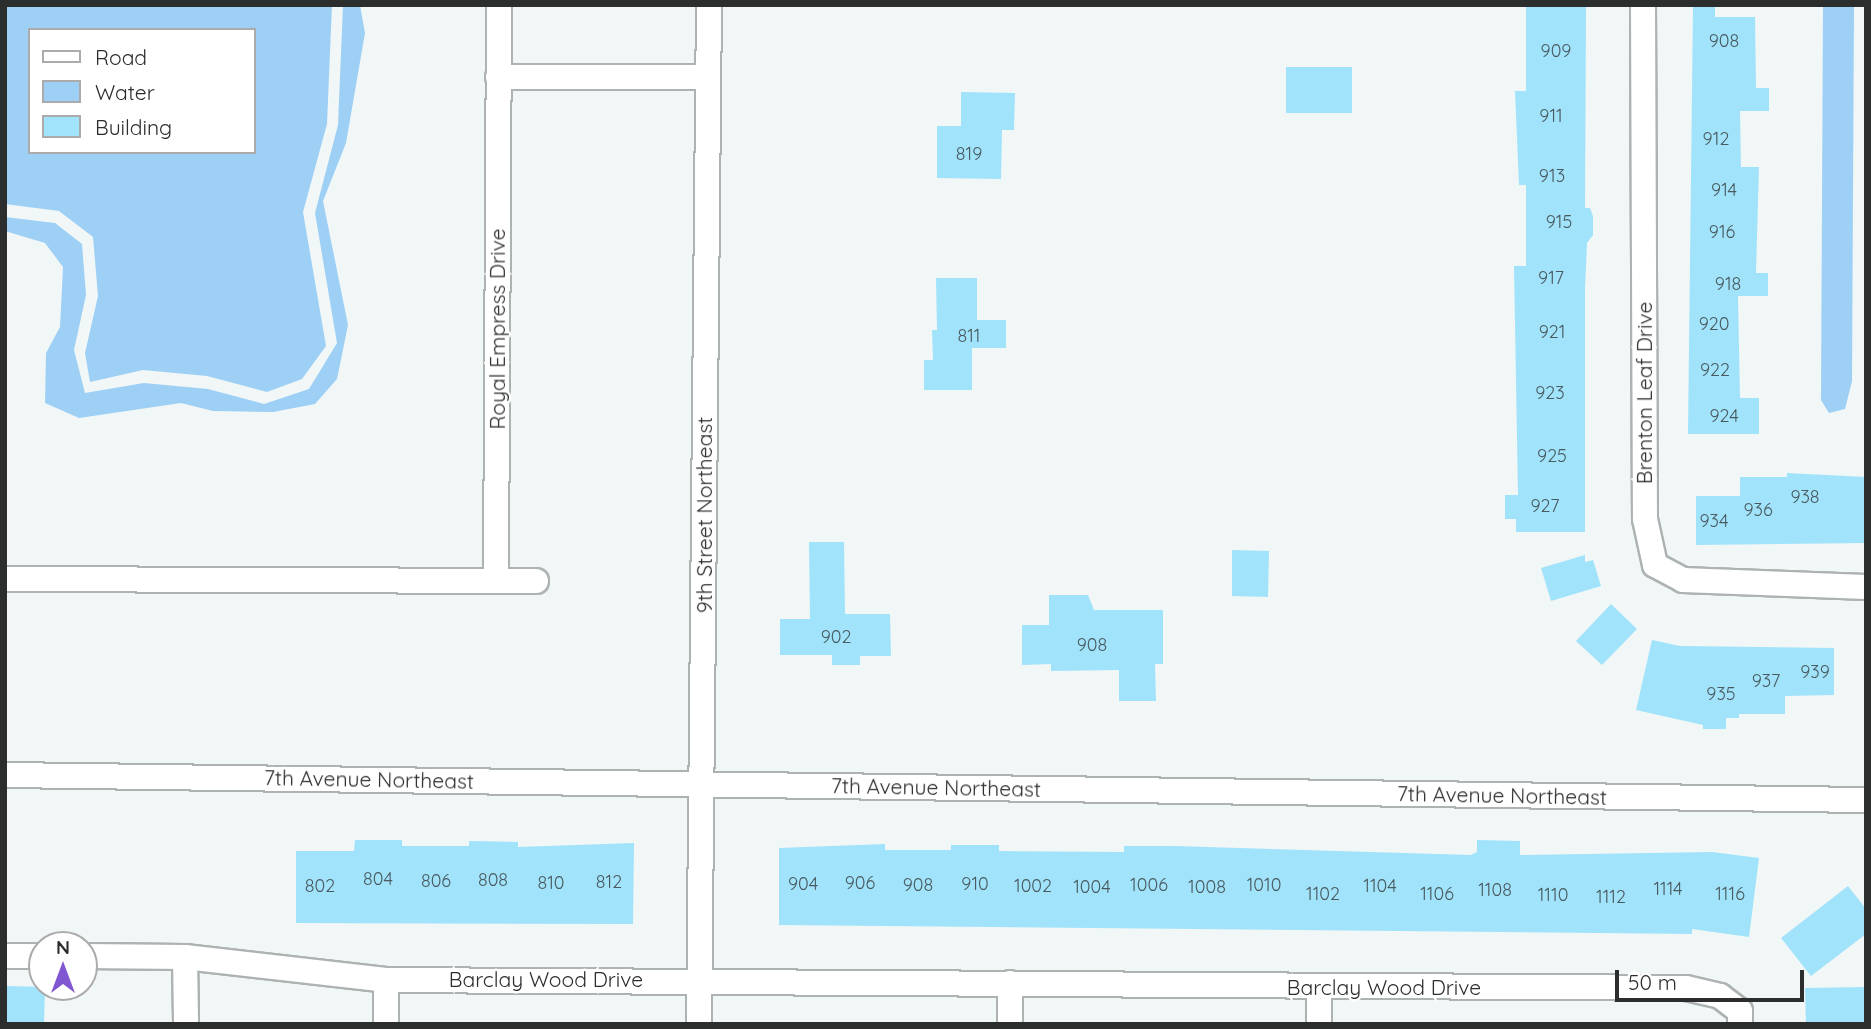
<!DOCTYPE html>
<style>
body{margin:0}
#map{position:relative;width:1871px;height:1029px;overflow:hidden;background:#f1f6f7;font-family:Quicksand,sans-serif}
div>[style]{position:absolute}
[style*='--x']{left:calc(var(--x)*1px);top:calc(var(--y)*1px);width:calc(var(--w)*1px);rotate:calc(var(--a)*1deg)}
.water>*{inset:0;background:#9ed0f5}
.building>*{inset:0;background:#a1e3fa}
.roads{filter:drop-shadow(2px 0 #adb2b3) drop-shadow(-2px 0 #adb2b3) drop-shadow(0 2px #adb2b3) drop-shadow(0 -2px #adb2b3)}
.minor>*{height:24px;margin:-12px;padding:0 12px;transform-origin:12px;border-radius:12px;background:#fff}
span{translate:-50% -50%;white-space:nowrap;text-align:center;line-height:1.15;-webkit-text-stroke:5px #fff;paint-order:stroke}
.number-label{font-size:18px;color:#495b61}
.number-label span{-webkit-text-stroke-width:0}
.street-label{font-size:21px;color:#2c2e2e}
.frame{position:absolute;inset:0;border:7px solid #2c2e2e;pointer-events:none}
.legend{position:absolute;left:28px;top:28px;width:228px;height:126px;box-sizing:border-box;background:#fff;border:2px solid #ababab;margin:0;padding:9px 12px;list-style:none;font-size:21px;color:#2c2e2e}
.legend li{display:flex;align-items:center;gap:14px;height:35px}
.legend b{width:35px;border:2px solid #ababab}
.north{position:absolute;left:28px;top:931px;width:70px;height:70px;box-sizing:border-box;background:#fff;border:2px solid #ababab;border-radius:50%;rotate:0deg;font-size:19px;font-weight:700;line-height:28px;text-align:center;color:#2c2e2e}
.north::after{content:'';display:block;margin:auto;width:24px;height:32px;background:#8057d1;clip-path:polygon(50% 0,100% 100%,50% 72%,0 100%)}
.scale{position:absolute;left:1615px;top:970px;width:189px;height:32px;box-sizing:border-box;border:4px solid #2c2e2e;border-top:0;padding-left:9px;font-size:21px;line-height:24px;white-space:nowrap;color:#2c2e2e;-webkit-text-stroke:5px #fff;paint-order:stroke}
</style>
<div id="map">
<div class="water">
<i style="clip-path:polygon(evenodd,5px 5px,332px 5px,327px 124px,303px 212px,326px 346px,302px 379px,267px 392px,207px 376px,143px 370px,90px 382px,85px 353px,98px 296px,93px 237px,59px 211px,5px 204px,5px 5px,30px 30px,254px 30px,254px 152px,30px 152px,30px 30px)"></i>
<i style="clip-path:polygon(343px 5px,360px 5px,365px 33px,346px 143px,323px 201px,348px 325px,337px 379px,315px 404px,273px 412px,213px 411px,181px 403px,79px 418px,45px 403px,46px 353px,60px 327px,63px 267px,45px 243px,5px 231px,5px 217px,55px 223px,82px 244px,86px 295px,74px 350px,85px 393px,144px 383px,208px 389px,264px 404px,309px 389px,337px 343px,315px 213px,338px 125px)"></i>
<i style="clip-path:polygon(1823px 5px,1854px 5px,1852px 381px,1845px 409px,1829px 413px,1821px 400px)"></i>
</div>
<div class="building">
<i style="clip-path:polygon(1526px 5px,1586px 5px,1585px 208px,1590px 208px,1593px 216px,1593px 235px,1587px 243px,1585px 289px,1585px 532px,1516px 532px,1516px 519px,1505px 519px,1505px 495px,1518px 495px,1514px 266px,1526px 266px,1526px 185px,1519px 185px,1515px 91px,1526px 91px)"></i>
<i style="clip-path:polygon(1693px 5px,1715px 5px,1715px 17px,1755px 17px,1756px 88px,1769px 88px,1769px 111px,1740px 111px,1741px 167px,1759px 167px,1756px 273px,1768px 273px,1768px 296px,1738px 296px,1740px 398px,1759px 398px,1759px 434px,1688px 434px)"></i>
<i style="clip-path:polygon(1286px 67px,1352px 67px,1352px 113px,1286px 113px)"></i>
<i style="clip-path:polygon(961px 92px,1015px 93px,1014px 130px,1002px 130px,1001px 179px,937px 178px,937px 126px,961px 126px)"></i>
<i style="clip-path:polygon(936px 278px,977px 278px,977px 320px,1006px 320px,1006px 348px,972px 348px,972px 390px,924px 390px,924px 360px,933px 360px,932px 330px,937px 330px)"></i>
<i style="clip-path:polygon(1787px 473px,1866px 477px,1866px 543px,1696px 545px,1696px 496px,1740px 496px,1740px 477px,1787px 477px)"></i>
<i style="clip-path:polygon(809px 542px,844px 542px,845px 614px,890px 614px,891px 656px,860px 656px,860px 665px,832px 665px,832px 655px,780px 655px,780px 619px,810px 619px)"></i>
<i style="clip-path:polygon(1232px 550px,1269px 551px,1268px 597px,1232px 596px)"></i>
<i style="clip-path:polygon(1585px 555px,1585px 562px,1593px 560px,1601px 586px,1551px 601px,1541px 568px)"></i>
<i style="clip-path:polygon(1049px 595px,1088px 595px,1094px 610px,1163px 610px,1163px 664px,1155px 664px,1156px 701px,1119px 701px,1119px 670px,1051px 671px,1051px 664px,1022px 665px,1022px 625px,1049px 625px)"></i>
<i style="clip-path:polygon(1611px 604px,1637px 629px,1602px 665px,1576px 641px)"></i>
<i style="clip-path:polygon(1652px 640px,1680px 646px,1834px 648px,1834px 695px,1785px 696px,1785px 714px,1739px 714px,1739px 718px,1726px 718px,1726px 729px,1703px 729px,1703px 725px,1636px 710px)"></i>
<i style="clip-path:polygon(355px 840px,402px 840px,402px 846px,469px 846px,469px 841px,518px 842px,518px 847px,634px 843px,633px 924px,296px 923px,296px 851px,354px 851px)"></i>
<i style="clip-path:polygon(1477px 840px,1520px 841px,1520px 855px,1712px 852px,1759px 858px,1749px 937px,1692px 929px,1692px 934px,779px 925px,779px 848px,885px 844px,885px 850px,951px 850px,951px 845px,999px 845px,999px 851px,1124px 852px,1124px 846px,1174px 846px,1471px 855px,1477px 852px)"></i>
<i style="clip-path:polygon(1848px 886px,1866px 909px,1866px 934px,1811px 976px,1781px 938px)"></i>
<i style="clip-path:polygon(5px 986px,45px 987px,44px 1024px,5px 1024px)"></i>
<i style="clip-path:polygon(1866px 987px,1866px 1024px,1806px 1024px,1805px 988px)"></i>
</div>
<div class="roads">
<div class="minor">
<i style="--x:1643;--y:5;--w:514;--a:89.78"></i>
<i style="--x:1645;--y:519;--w:47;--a:77.7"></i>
<i style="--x:1655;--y:565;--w:32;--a:28"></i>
<i style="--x:1683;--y:580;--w:183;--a:2.2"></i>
<i style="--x:498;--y:77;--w:210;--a:0"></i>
<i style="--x:5;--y:579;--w:531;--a:0.22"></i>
<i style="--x:496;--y:581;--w:576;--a:-89.7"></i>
<i style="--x:5;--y:775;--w:1861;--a:0.77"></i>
<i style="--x:5;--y:956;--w:37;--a:0"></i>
<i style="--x:84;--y:956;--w:101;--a:0.6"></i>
<i style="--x:185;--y:957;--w:202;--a:6.5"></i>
<i style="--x:386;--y:980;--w:1300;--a:0.35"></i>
<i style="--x:1686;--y:988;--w:35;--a:13"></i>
<i style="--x:1720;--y:996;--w:25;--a:37"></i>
<i style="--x:1740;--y:1011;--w:13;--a:90"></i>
<i style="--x:185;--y:957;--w:67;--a:89.1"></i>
<i style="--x:386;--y:1024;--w:44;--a:-90"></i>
<i style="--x:699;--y:1024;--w:1019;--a:-89.44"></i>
<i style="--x:1010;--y:1024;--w:41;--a:-90"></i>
<i style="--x:1319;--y:1024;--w:37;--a:-90"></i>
</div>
</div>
<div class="number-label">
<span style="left:1724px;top:41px">908</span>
<span style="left:1556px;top:51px">909</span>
<span style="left:1551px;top:116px">911</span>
<span style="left:1716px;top:139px">912</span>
<span style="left:969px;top:154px">819</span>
<span style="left:1552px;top:176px">913</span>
<span style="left:1724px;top:190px">914</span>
<span style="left:1559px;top:222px">915</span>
<span style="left:1722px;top:232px">916</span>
<span style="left:1551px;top:278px">917</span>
<span style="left:1728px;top:284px">918</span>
<span style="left:1714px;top:324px">920</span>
<span style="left:1552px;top:332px">921</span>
<span style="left:969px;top:336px">811</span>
<span style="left:1715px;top:370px">922</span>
<span style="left:1550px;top:393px">923</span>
<span style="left:1724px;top:416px">924</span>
<span style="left:1552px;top:456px">925</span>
<span style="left:1805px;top:497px">938</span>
<span style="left:1545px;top:506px">927</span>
<span style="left:1758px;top:510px">936</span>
<span style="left:1714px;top:521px">934</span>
<span style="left:836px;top:637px">902</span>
<span style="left:1092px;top:645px">908</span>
<span style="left:1815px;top:672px">939</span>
<span style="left:1766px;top:681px">937</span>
<span style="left:1721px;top:694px">935</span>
<span style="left:378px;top:879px">804</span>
<span style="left:493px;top:880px">808</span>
<span style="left:436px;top:881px">806</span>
<span style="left:609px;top:882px">812</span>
<span style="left:551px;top:883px">810</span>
<span style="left:860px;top:883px">906</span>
<span style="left:803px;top:884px">904</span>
<span style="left:975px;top:884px">910</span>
<span style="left:918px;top:885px">908</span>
<span style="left:1149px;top:885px">1006</span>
<span style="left:1264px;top:885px">1010</span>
<span style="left:320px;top:886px">802</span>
<span style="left:1033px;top:886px">1002</span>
<span style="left:1380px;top:886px">1104</span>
<span style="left:1092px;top:887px">1004</span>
<span style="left:1207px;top:887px">1008</span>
<span style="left:1668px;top:889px">1114</span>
<span style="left:1495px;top:890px">1108</span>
<span style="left:1323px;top:894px">1102</span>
<span style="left:1437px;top:894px">1106</span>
<span style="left:1730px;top:894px">1116</span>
<span style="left:1553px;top:895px">1110</span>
<span style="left:1611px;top:897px">1112</span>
</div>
<div class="street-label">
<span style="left:497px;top:329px;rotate:-90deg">Royal Empress Drive</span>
<span style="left:1644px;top:393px;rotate:-90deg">Brenton Leaf Drive</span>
<span style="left:704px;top:515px;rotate:-90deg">9th Street Northeast</span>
<span style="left:369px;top:779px;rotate:1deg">7th Avenue Northeast</span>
<span style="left:936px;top:787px;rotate:1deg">7th Avenue Northeast</span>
<span style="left:1502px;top:795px;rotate:1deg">7th Avenue Northeast</span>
<span style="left:546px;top:979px">Barclay Wood Drive</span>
<span style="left:1384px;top:987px">Barclay Wood Drive</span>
</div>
<div class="frame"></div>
<ul class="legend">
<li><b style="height:9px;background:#fff"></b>Road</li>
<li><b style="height:19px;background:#9ed0f5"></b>Water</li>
<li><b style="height:19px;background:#a1e3fa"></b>Building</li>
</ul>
<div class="north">N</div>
<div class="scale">50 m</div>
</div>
